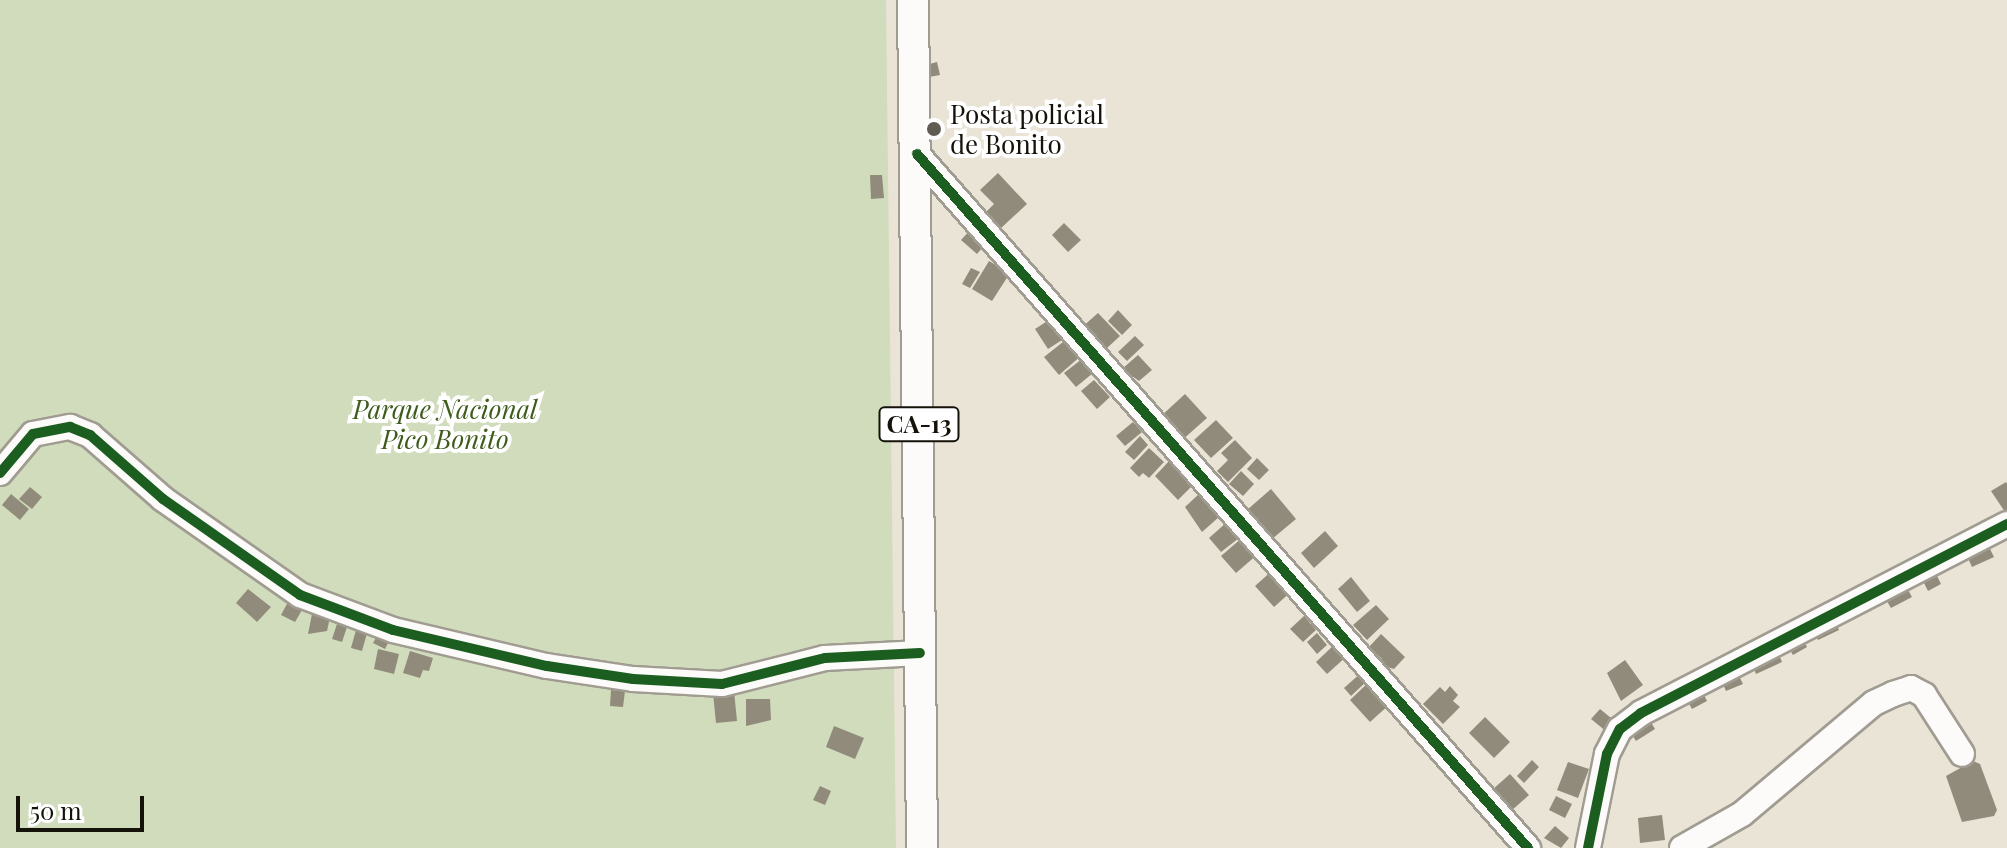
<!DOCTYPE html>
<style>
body{margin:0}
#map{position:relative;width:2007px;height:848px;overflow:hidden;background:#eae4d7;font-family:"Playfair Display",serif}
div>[style]{position:absolute}
[style*='--x']{left:calc(var(--x)*1px);top:calc(var(--y)*1px);width:calc(var(--w)*1px);rotate:calc(var(--a)*1deg)}
.green>*{inset:0;background:#d1dcbc}
.building>*{inset:0;background:#918b7b}
.roads{filter:drop-shadow(2px 0 #a19c92) drop-shadow(-2px 0 #a19c92) drop-shadow(0 2px #a19c92) drop-shadow(0 -2px #a19c92)}
.minor>*{height:24px;margin:-12px;padding:0 12px;transform-origin:12px;border-radius:12px;background:#fcfbf9}
.major>*{height:30px;margin:-15px;padding:0 15px;transform-origin:15px;border-radius:15px;background:#fcfbf9}
.cycleway>*{height:10px;margin:-5px;padding:0 5px;transform-origin:5px;border-radius:5px;background:#1b5e20}
.dots>*{width:22px;height:22px;translate:-50% -50%;box-sizing:border-box;border:4px solid #fff;border-radius:50%}
span{translate:-50% -50%;white-space:nowrap;text-align:center;line-height:1.15;-webkit-text-stroke:8px #fff;paint-order:stroke}
.shield-label span{padding:2px 6px;background:#fff;border:2px solid;border-radius:6px;-webkit-text-stroke-width:0}
.shield-label{font-size:24px;color:#151209;font-weight:700}
.poi-label{font-size:26px;color:#151209}
.left{translate:0 -50%;text-align:left}
.park-label{font-size:26px;color:#3e5b1b;font-style:italic}
.scale{position:absolute;left:16px;top:796px;width:128px;height:36px;box-sizing:border-box;border:4px solid #151209;border-top:0;padding-left:10px;font-size:24px;line-height:28px;white-space:nowrap;color:#151209;-webkit-text-stroke:6px #fff;paint-order:stroke}
</style>
<div id="map">
<div class="green">
<i style="clip-path:polygon(0 0,886px 0,896px 848px,0 848px)"></i>
</div>
<div class="building">
<i style="clip-path:polygon(937px 62px,940px 75px,929px 77px,926px 65px)"></i>
<i style="clip-path:polygon(998px 173px,1027px 204px,1000px 229px,985px 213px,994px 204px,980px 190px)"></i>
<i style="clip-path:polygon(870px 175px,882px 175px,884px 198px,871px 199px)"></i>
<i style="clip-path:polygon(1064px 223px,1081px 240px,1068px 252px,1052px 235px)"></i>
<i style="clip-path:polygon(972px 228px,988px 241px,977px 254px,961px 240px)"></i>
<i style="clip-path:polygon(989px 261px,1010px 273px,992px 301px,972px 289px)"></i>
<i style="clip-path:polygon(971px 268px,980px 272px,970px 288px,962px 284px)"></i>
<i style="clip-path:polygon(1118px 310px,1132px 325px,1122px 335px,1108px 321px)"></i>
<i style="clip-path:polygon(1098px 313px,1120px 336px,1107px 348px,1094px 334px,1089px 339px,1080px 329px)"></i>
<i style="clip-path:polygon(1049px 320px,1062px 340px,1048px 349px,1035px 329px)"></i>
<i style="clip-path:polygon(1135px 336px,1144px 345px,1127px 361px,1118px 352px)"></i>
<i style="clip-path:polygon(1068px 338px,1082px 355px,1059px 375px,1044px 357px)"></i>
<i style="clip-path:polygon(1138px 355px,1152px 370px,1139px 381px,1122px 369px)"></i>
<i style="clip-path:polygon(1082px 359px,1093px 373px,1076px 387px,1064px 373px)"></i>
<i style="clip-path:polygon(1094px 380px,1110px 397px,1097px 409px,1081px 391px)"></i>
<i style="clip-path:polygon(1185px 394px,1207px 418px,1181px 441px,1160px 417px)"></i>
<i style="clip-path:polygon(1216px 420px,1233px 438px,1211px 458px,1194px 440px)"></i>
<i style="clip-path:polygon(1133px 422px,1142px 432px,1125px 446px,1116px 436px)"></i>
<i style="clip-path:polygon(1140px 436px,1148px 445px,1134px 460px,1125px 452px)"></i>
<i style="clip-path:polygon(1235px 440px,1252px 458px,1228px 482px,1217px 471px,1228px 460px,1221px 453px)"></i>
<i style="clip-path:polygon(1149px 448px,1164px 462px,1149px 478px,1143px 473px,1139px 477px,1130px 468px)"></i>
<i style="clip-path:polygon(1172px 458px,1196px 482px,1178px 500px,1155px 476px)"></i>
<i style="clip-path:polygon(1257px 458px,1269px 470px,1259px 480px,1247px 469px)"></i>
<i style="clip-path:polygon(1241px 471px,1254px 484px,1243px 496px,1229px 484px)"></i>
<i style="clip-path:polygon(2006px 482px,2007px 484px,2007px 515px,1991px 491px)"></i>
<i style="clip-path:polygon(30px 487px,42px 497px,32px 509px,19px 499px)"></i>
<i style="clip-path:polygon(1271px 489px,1296px 519px,1272px 539px,1247px 510px)"></i>
<i style="clip-path:polygon(11px 494px,29px 509px,20px 520px,2px 505px)"></i>
<i style="clip-path:polygon(1199px 494px,1219px 517px,1202px 532px,1185px 507px)"></i>
<i style="clip-path:polygon(1226px 523px,1239px 538px,1221px 552px,1209px 538px)"></i>
<i style="clip-path:polygon(1325px 531px,1338px 546px,1314px 568px,1301px 553px)"></i>
<i style="clip-path:polygon(1243px 537px,1258px 554px,1236px 573px,1221px 556px)"></i>
<i style="clip-path:polygon(1985px 539px,1994px 557px,1972px 567px,1964px 549px)"></i>
<i style="clip-path:polygon(1933px 568px,1941px 584px,1928px 591px,1920px 575px)"></i>
<i style="clip-path:polygon(1274px 569px,1293px 590px,1274px 607px,1255px 586px)"></i>
<i style="clip-path:polygon(1351px 577px,1370px 601px,1357px 612px,1338px 589px)"></i>
<i style="clip-path:polygon(1903px 581px,1912px 597px,1891px 608px,1882px 593px)"></i>
<i style="clip-path:polygon(248px 589px,271px 607px,257px 622px,236px 603px)"></i>
<i style="clip-path:polygon(288px 602px,302px 610px,295px 622px,281px 615px)"></i>
<i style="clip-path:polygon(1376px 605px,1389px 619px,1367px 640px,1353px 625px)"></i>
<i style="clip-path:polygon(312px 614px,330px 617px,327px 631px,308px 634px)"></i>
<i style="clip-path:polygon(1304px 616px,1316px 630px,1303px 642px,1290px 629px)"></i>
<i style="clip-path:polygon(1833px 617px,1839px 630px,1818px 640px,1812px 627px)"></i>
<i style="clip-path:polygon(337px 624px,347px 627px,342px 642px,332px 639px)"></i>
<i style="clip-path:polygon(356px 630px,367px 633px,362px 651px,351px 648px)"></i>
<i style="clip-path:polygon(1317px 633px,1327px 645px,1317px 654px,1307px 642px)"></i>
<i style="clip-path:polygon(1381px 634px,1405px 657px,1394px 669px,1377px 664px,1382px 659px,1369px 647px)"></i>
<i style="clip-path:polygon(377px 636px,389px 641px,385px 649px,373px 643px)"></i>
<i style="clip-path:polygon(1801px 636px,1807px 647px,1793px 655px,1787px 645px)"></i>
<i style="clip-path:polygon(1336px 643px,1347px 656px,1327px 674px,1316px 662px)"></i>
<i style="clip-path:polygon(378px 649px,399px 654px,394px 674px,374px 669px)"></i>
<i style="clip-path:polygon(1777px 650px,1782px 662px,1756px 674px,1751px 662px)"></i>
<i style="clip-path:polygon(410px 651px,433px 658px,429px 671px,423px 670px,420px 678px,403px 673px)"></i>
<i style="clip-path:polygon(1625px 660px,1643px 685px,1621px 701px,1607px 673px)"></i>
<i style="clip-path:polygon(1735px 668px,1743px 684px,1726px 691px,1719px 676px)"></i>
<i style="clip-path:polygon(1362px 672px,1368px 680px,1351px 696px,1344px 688px)"></i>
<i style="clip-path:polygon(1370px 681px,1390px 704px,1370px 722px,1350px 700px)"></i>
<i style="clip-path:polygon(1450px 686px,1458px 695px,1453px 701px,1460px 707px,1443px 724px,1423px 704px,1440px 687px,1445px 692px)"></i>
<i style="clip-path:polygon(1700px 687px,1707px 701px,1692px 709px,1684px 695px)"></i>
<i style="clip-path:polygon(611px 690px,625px 691px,623px 707px,610px 706px)"></i>
<i style="clip-path:polygon(734px 691px,737px 721px,716px 723px,713px 693px)"></i>
<i style="clip-path:polygon(746px 699px,770px 699px,771px 720px,746px 726px)"></i>
<i style="clip-path:polygon(1600px 709px,1616px 722px,1607px 732px,1591px 719px)"></i>
<i style="clip-path:polygon(1647px 716px,1655px 729px,1636px 741px,1628px 728px)"></i>
<i style="clip-path:polygon(1485px 717px,1510px 742px,1494px 758px,1469px 733px)"></i>
<i style="clip-path:polygon(834px 726px,864px 738px,855px 759px,826px 747px)"></i>
<i style="clip-path:polygon(1532px 760px,1539px 767px,1524px 783px,1517px 776px)"></i>
<i style="clip-path:polygon(1973px 761px,1980px 764px,1997px 810px,1994px 816px,1962px 822px,1946px 776px)"></i>
<i style="clip-path:polygon(1568px 762px,1589px 769px,1578px 798px,1557px 790px)"></i>
<i style="clip-path:polygon(1510px 774px,1529px 795px,1511px 811px,1492px 790px)"></i>
<i style="clip-path:polygon(820px 786px,831px 791px,825px 805px,813px 800px)"></i>
<i style="clip-path:polygon(1556px 796px,1572px 804px,1565px 818px,1549px 810px)"></i>
<i style="clip-path:polygon(1662px 815px,1665px 840px,1640px 843px,1638px 818px)"></i>
<i style="clip-path:polygon(1555px 826px,1569px 838px,1561px 848px,1544px 838px)"></i>
</div>
<div class="roads">
<div class="minor">
<i style="--x:917;--y:154;--w:925;--a:48.64"></i>
<i style="--x:0;--y:473;--w:51;--a:-49.8"></i>
<i style="--x:33;--y:434;--w:38;--a:-11"></i>
<i style="--x:70;--y:427;--w:22;--a:22"></i>
<i style="--x:90;--y:435;--w:97;--a:41.2"></i>
<i style="--x:163;--y:499;--w:167;--a:35"></i>
<i style="--x:300;--y:595;--w:99;--a:20.6"></i>
<i style="--x:393;--y:630;--w:158;--a:13.2"></i>
<i style="--x:547;--y:666;--w:87;--a:8.6"></i>
<i style="--x:633;--y:679;--w:89;--a:3.2"></i>
<i style="--x:722;--y:684;--w:106;--a:-14.2"></i>
<i style="--x:825;--y:658;--w:95;--a:-3"></i>
<i style="--x:1588;--y:848;--w:96;--a:-78.6"></i>
<i style="--x:1607;--y:754;--w:28;--a:-63"></i>
<i style="--x:1620;--y:729;--w:26;--a:-37"></i>
<i style="--x:1641;--y:713;--w:412;--a:-27.3"></i>
<i style="--x:1682;--y:848;--w:69;--a:-29.5"></i>
<i style="--x:1742;--y:814;--w:172;--a:-40.1"></i>
<i style="--x:1874;--y:703;--w:21;--a:-25"></i>
<i style="--x:1893;--y:694;--w:19;--a:-18"></i>
<i style="--x:1911;--y:688;--w:15;--a:28"></i>
<i style="--x:1924;--y:695;--w:70;--a:57.2"></i>
</div>
<div class="major">
<i style="--x:913;--y:0;--w:848;--a:89.39"></i>
</div>
</div>
<div class="cycleway">
<i style="--x:917;--y:154;--w:925;--a:48.64"></i>
<i style="--x:0;--y:473;--w:51;--a:-49.8"></i>
<i style="--x:33;--y:434;--w:38;--a:-11"></i>
<i style="--x:70;--y:427;--w:22;--a:22"></i>
<i style="--x:90;--y:435;--w:97;--a:41.2"></i>
<i style="--x:163;--y:499;--w:167;--a:35"></i>
<i style="--x:300;--y:595;--w:99;--a:20.6"></i>
<i style="--x:393;--y:630;--w:158;--a:13.2"></i>
<i style="--x:547;--y:666;--w:87;--a:8.6"></i>
<i style="--x:633;--y:679;--w:89;--a:3.2"></i>
<i style="--x:722;--y:684;--w:106;--a:-14.2"></i>
<i style="--x:825;--y:658;--w:95;--a:-3"></i>
<i style="--x:1588;--y:848;--w:96;--a:-78.6"></i>
<i style="--x:1607;--y:754;--w:28;--a:-63"></i>
<i style="--x:1620;--y:729;--w:26;--a:-37"></i>
<i style="--x:1641;--y:713;--w:412;--a:-27.3"></i>
</div>
<div class="dots">
<i style="left:934px;top:129px;background:#605c51"></i>
</div>
<div class="shield-label">
<span style="left:919px;top:424px">CA-13</span>
</div>
<div class="poi-label">
<span class="left" style="left:950px;top:129px">Posta policial<br>de Bonito</span>
</div>
<div class="park-label">
<span style="left:445px;top:424px">Parque Nacional<br>Pico Bonito</span>
</div>
<div class="scale">50 m</div>
</div>
